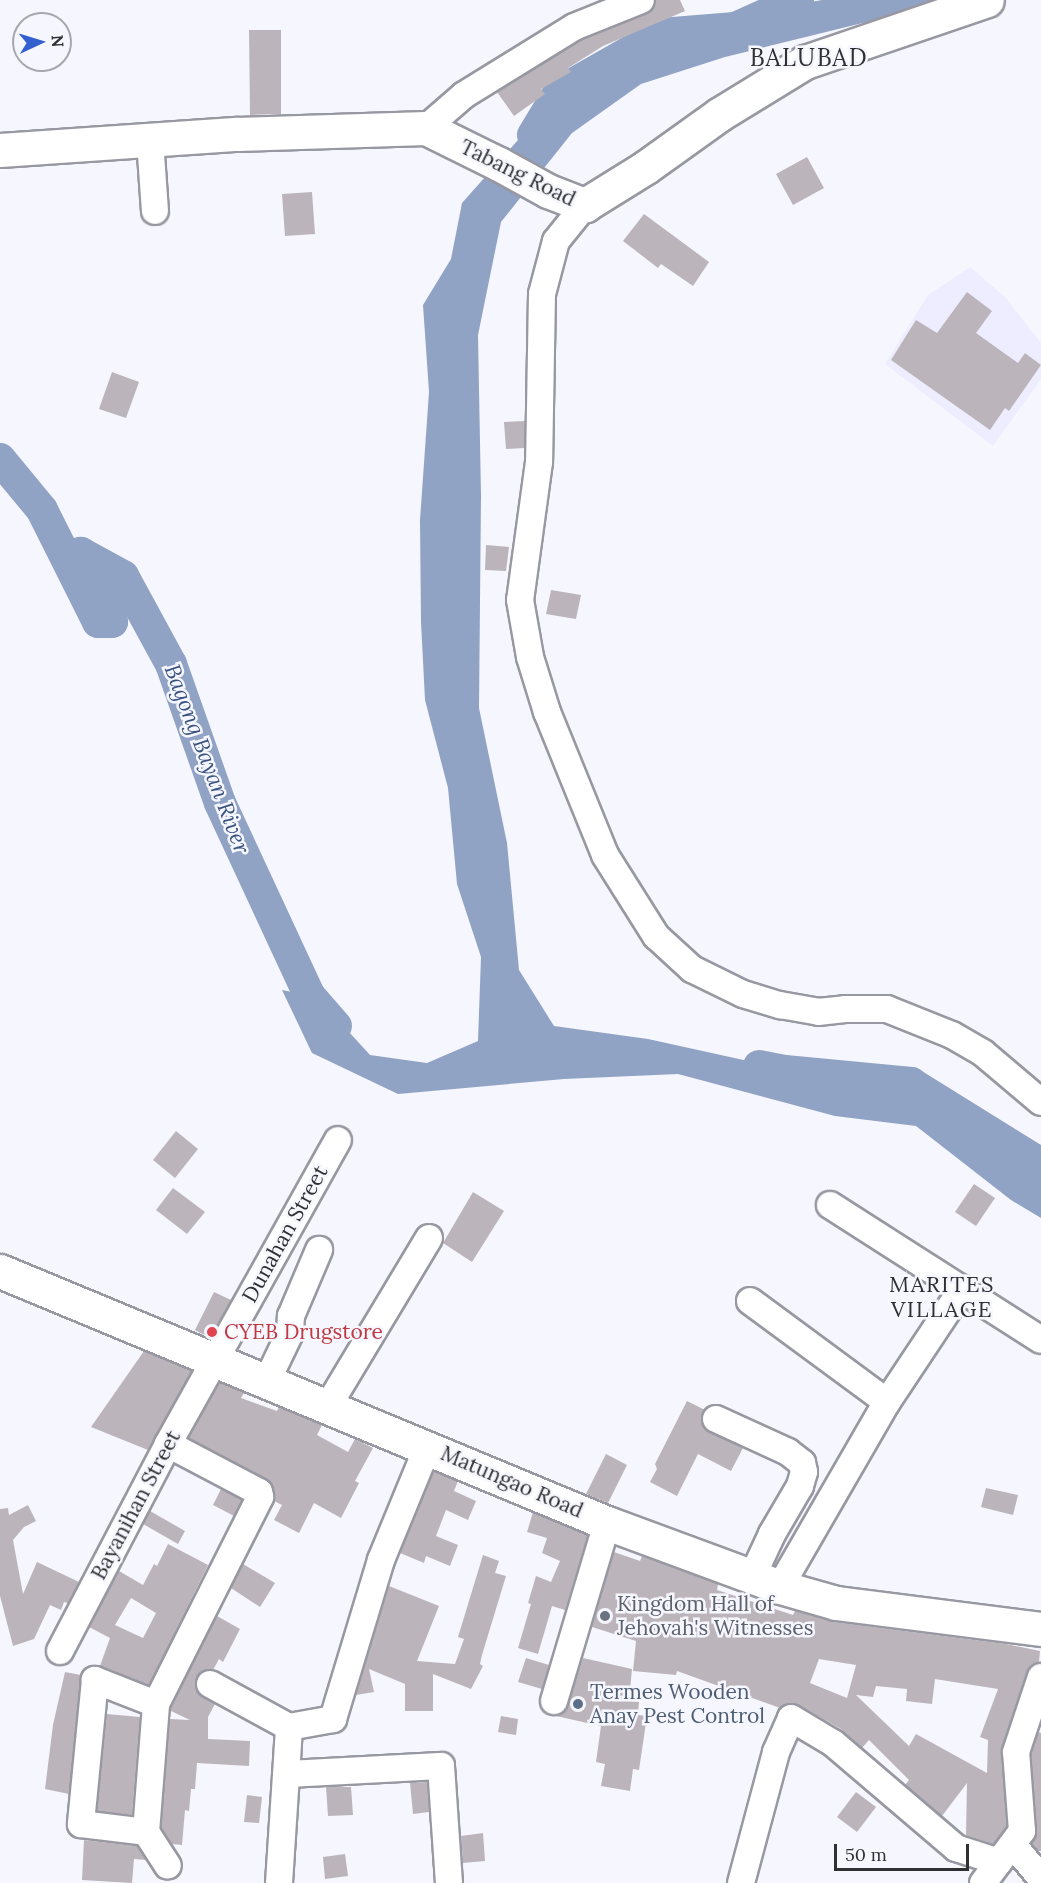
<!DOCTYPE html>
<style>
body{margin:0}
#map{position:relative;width:1041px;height:1883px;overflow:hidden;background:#f6f6fe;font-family:Lora,serif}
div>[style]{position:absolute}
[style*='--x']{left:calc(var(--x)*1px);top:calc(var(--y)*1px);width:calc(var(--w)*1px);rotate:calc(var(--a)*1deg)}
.built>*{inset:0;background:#eeedff}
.water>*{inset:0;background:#90a3c4}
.river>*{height:32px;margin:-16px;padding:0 16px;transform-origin:16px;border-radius:16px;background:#90a3c4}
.building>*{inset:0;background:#bcb4bb}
.roads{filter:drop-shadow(2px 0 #9898a2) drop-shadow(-2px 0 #9898a2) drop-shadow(0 2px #9898a2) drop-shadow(0 -2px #9898a2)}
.minor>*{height:26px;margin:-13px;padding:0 13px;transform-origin:13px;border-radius:13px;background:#fff}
.major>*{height:33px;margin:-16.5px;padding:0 16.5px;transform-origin:16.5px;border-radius:16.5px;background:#fff}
.dots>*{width:16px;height:16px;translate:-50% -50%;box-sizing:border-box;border:3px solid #f6f6fe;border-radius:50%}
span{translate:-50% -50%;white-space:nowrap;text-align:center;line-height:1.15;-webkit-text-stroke:5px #f6f6fe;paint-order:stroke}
.street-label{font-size:21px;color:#303033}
.health-label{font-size:21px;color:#be3a42}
.left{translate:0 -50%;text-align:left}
.worship-label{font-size:21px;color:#5b616d}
.service-label{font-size:21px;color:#4e5e75}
.water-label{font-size:22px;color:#395381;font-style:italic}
.neighbourhood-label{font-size:22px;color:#303033;letter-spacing:1.5px}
.quarter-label{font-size:24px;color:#303033;letter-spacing:1.5px}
.north{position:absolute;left:12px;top:12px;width:60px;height:60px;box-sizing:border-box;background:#f6f6fe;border:2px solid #a7a7ad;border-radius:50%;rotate:86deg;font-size:16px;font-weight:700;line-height:24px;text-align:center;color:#303033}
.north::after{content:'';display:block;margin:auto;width:21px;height:27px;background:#345fcf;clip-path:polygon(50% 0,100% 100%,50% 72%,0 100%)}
.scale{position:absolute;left:834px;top:1844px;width:135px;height:27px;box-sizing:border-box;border:3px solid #303033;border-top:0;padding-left:8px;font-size:18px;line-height:21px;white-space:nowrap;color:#303033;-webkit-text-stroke:4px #f6f6fe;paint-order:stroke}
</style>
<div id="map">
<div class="built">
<i style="clip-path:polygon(970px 267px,1005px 297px,1041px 343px,1041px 379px,993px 446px,885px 364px,928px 295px)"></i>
</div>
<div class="water">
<i style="clip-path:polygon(822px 0,956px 0,725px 57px,641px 84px,572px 133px,501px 222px,478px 335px,481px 496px,479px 708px,507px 843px,519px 970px,554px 1026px,648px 1039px,817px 1076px,942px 1096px,998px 1148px,1041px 1168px,1041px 1218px,1011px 1200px,916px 1126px,835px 1116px,678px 1074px,564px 1079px,398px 1094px,312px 1053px,282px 990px,317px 997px,370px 1055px,427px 1063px,478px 1041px,481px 957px,457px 884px,448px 788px,425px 700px,421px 622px,420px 520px,429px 392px,423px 305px,451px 259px,462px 203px,584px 66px,702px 21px)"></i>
</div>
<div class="river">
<i style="--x:533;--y:135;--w:50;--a:-58.8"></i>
<i style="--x:559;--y:92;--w:117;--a:-29.6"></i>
<i style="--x:661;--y:34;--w:74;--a:-4.6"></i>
<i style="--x:735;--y:28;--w:69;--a:-24"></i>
<i style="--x:0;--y:459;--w:66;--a:50.5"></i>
<i style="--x:42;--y:510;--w:125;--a:63.4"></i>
<i style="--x:98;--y:622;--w:14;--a:0"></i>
<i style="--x:112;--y:622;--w:76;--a:-114.2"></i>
<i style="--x:81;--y:553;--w:48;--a:28.7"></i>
<i style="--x:123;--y:576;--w:100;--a:61.4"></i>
<i style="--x:171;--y:664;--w:147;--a:70.6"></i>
<i style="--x:220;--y:803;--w:212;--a:65.1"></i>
<i style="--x:309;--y:995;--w:41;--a:48.9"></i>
<i style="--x:759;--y:1066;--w:26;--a:11"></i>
<i style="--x:785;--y:1071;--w:127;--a:5.4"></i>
<i style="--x:911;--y:1083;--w:153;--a:31.9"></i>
</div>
<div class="building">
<i style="clip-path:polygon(656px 0,680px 0,685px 11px,603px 46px,568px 68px,571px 72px,541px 89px,545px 94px,514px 116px,497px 92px,581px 40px,647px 14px,653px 9px)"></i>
<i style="clip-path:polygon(249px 30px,281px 30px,281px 114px,250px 115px)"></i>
<i style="clip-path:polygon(807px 157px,824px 188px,793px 205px,776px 174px)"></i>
<i style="clip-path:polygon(312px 192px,315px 234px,285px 236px,282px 194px)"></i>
<i style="clip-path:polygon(644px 214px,709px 262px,693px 286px,661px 264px,658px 268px,623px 241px)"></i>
<i style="clip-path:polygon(967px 292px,992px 311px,976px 333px,1018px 363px,1025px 353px,1041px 365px,1009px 411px,1005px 408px,990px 430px,891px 360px,916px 320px,937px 333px)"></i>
<i style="clip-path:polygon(112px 372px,139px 382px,126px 418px,99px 409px)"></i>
<i style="clip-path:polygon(525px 421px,524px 448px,506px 449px,504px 422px)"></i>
<i style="clip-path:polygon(486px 545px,509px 547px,506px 571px,485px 570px)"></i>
<i style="clip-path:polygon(551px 590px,581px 595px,576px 619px,546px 614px)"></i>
<i style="clip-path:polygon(176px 1131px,198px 1149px,175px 1178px,153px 1160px)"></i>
<i style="clip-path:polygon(974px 1184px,995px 1198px,976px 1226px,955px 1212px)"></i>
<i style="clip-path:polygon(173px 1188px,205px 1212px,187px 1234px,156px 1210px)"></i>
<i style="clip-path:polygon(473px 1192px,504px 1211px,472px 1262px,443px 1243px)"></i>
<i style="clip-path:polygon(214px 1292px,231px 1300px,210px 1338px,195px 1330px)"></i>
<i style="clip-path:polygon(144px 1351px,192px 1371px,148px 1450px,91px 1427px)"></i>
<i style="clip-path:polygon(220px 1382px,244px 1393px,241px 1398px,277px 1411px,279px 1407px,322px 1425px,317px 1435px,348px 1452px,355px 1439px,373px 1448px,355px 1481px,359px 1483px,341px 1518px,314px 1503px,299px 1533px,274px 1520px,282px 1505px,274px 1501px,271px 1483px,189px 1438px)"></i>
<i style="clip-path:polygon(687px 1401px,705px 1410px,701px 1420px,704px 1428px,743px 1448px,731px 1471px,698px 1454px,677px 1496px,650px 1482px,657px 1469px,655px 1464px)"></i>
<i style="clip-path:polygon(606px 1454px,627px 1465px,608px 1503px,586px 1494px)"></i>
<i style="clip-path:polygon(434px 1471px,458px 1481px,454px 1491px,476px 1501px,468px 1520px,446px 1510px,436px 1536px,458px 1545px,450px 1566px,426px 1556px,424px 1563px,400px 1553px)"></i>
<i style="clip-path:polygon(986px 1488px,1018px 1495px,1013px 1515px,981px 1507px)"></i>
<i style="clip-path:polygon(221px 1489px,242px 1500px,234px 1516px,213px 1505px)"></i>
<i style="clip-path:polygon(28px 1505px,36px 1521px,24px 1527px,13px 1540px,23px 1594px,37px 1562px,79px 1582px,68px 1603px,64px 1602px,61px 1610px,50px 1605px,34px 1639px,13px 1646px,0 1596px,0 1509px,8px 1508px,9px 1515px)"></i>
<i style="clip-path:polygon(150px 1511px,185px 1531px,178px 1544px,143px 1524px)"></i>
<i style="clip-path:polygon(533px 1512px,588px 1535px,565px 1610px,552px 1606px,538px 1654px,518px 1648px,531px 1604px,528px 1603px,536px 1576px,551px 1582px,560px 1561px,542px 1553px,547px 1538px,527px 1532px)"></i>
<i style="clip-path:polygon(evenodd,168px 1544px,208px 1565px,149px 1685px,100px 1666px,110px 1638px,89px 1627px,119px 1571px,143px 1585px,154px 1564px,157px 1566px,168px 1544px,131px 1598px,156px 1613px,143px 1638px,115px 1625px,131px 1598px)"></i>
<i style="clip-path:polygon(evenodd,614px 1552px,640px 1561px,642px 1556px,718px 1584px,717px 1590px,793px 1615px,795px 1611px,834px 1622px,1006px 1644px,1040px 1651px,1039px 1662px,1032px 1665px,1027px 1672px,1002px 1748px,1007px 1827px,993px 1844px,966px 1835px,967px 1783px,942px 1816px,905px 1785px,909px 1780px,869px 1740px,862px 1748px,841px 1729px,799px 1705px,790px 1703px,780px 1708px,677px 1671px,676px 1675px,633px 1671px,636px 1641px,592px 1627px,614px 1552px,819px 1659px,856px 1665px,847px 1698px,810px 1683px,819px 1659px,614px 1552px,935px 1679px,998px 1689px,980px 1737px,988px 1740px,987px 1773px,916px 1734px,909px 1746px,856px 1695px,873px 1697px,876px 1686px,907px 1689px,906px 1701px,932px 1704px,935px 1679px)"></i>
<i style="clip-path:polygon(483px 1555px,499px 1561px,495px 1573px,506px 1576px,482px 1655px,480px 1664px,483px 1666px,471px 1689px,433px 1674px,433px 1711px,405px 1711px,405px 1684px,369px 1669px,374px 1692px,356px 1695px,389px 1586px,439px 1606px,417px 1661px,455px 1664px,464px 1639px,458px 1637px)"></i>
<i style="clip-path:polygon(243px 1564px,275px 1583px,260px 1607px,231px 1588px)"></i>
<i style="clip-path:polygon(217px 1616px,240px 1629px,223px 1662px,219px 1659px,213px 1670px,202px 1672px,195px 1685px,202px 1697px,215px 1704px,208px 1717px,208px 1739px,250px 1741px,249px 1766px,197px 1763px,195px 1789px,191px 1789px,189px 1811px,185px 1810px,182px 1845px,172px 1844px,161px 1828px,170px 1719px,190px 1720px,171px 1711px,171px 1708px)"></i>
<i style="clip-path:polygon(526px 1658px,549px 1665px,542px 1689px,518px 1682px)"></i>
<i style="clip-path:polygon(583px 1658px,632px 1669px,629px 1701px,639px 1702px,638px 1715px,647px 1716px,639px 1770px,633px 1769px,630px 1791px,601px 1786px,605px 1764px,596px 1762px,601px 1726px,556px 1716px,568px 1706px)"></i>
<i style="clip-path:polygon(65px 1672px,81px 1675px,69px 1794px,45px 1789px,53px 1725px)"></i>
<i style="clip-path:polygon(107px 1714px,140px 1717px,132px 1815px,97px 1811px)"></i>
<i style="clip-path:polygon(501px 1716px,518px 1719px,516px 1735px,498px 1732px)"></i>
<i style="clip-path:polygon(1038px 1732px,1041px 1733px,1041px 1851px,1038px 1851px,1031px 1843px,1037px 1830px,1031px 1754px)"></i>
<i style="clip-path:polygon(427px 1782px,429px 1812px,413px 1814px,410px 1783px)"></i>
<i style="clip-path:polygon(326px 1787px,351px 1787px,353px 1815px,328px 1816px)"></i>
<i style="clip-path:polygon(856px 1792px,876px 1807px,857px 1832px,837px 1817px)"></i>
<i style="clip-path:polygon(247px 1795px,262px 1797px,259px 1823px,244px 1822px)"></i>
<i style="clip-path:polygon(483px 1833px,485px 1861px,463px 1863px,461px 1836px)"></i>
<i style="clip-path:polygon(84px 1840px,137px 1846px,146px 1860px,134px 1859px,132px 1883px,82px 1880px)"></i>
<i style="clip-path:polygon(345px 1854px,348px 1876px,325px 1879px,323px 1857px)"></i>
</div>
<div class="roads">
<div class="minor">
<i style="--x:426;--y:128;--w:50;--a:-41"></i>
<i style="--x:464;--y:95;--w:129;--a:-31.7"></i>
<i style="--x:574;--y:27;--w:72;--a:-21.9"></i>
<i style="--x:150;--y:140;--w:71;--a:86"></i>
<i style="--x:585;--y:205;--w:46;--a:128.9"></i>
<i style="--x:556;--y:241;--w:55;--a:104.8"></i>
<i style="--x:542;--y:294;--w:168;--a:91"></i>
<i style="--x:539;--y:462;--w:139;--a:97.8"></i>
<i style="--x:520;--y:600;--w:58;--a:80"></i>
<i style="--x:530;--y:657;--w:58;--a:72.8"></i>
<i style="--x:547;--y:712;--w:154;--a:67.9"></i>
<i style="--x:605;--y:855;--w:96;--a:57.8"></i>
<i style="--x:656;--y:936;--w:49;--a:42.5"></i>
<i style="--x:692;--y:969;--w:57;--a:26.1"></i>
<i style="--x:743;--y:994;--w:39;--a:17"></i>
<i style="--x:780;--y:1005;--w:39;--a:10"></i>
<i style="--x:818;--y:1012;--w:27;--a:-6"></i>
<i style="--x:845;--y:1009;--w:42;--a:0"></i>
<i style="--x:887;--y:1009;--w:70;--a:21.8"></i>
<i style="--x:952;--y:1035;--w:36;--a:30"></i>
<i style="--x:983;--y:1053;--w:76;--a:40.2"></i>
<i style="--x:830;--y:1205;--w:250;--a:32.6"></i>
<i style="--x:750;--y:1301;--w:170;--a:36.4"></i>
<i style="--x:267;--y:1381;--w:53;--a:-64.4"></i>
<i style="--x:290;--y:1333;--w:17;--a:-87"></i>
<i style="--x:291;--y:1316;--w:72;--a:-67"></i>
<i style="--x:328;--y:1406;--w:196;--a:-59"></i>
<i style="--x:716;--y:1419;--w:79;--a:24.6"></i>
<i style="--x:788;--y:1452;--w:18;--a:38"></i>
<i style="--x:802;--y:1463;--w:9;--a:77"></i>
<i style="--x:804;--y:1472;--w:15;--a:106"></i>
<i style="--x:800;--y:1486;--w:56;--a:120.3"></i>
<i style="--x:772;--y:1534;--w:47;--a:114.9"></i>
<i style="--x:780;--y:1587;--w:214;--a:-60"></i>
<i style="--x:887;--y:1402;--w:136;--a:-56.4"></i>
<i style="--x:60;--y:1651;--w:233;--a:-62.4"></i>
<i style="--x:168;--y:1444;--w:348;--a:-60.8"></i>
<i style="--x:210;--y:1684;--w:90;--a:28.6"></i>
<i style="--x:289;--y:1727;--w:45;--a:-10.3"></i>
<i style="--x:333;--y:1719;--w:166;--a:-73.2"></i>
<i style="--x:381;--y:1560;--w:123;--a:-67.6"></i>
<i style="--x:554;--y:1701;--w:186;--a:-73.4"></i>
<i style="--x:156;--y:1704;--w:66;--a:-158.5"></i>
<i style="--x:95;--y:1680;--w:145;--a:95.6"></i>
<i style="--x:81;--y:1824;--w:65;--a:7"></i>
<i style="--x:146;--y:1832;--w:128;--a:-85.5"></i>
<i style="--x:156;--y:1704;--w:232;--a:-63.3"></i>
<i style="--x:260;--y:1497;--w:5;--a:-101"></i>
<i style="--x:259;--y:1492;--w:103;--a:-152.2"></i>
<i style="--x:287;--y:1774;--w:154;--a:-3"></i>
<i style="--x:441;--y:1766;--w:117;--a:86.1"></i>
<i style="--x:146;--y:1832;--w:40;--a:57.1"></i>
<i style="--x:1014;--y:1846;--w:42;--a:49.8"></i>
<i style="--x:279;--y:1883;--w:156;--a:-86.3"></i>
<i style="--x:741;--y:1883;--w:136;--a:-75"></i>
<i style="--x:776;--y:1752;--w:37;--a:-66"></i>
<i style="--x:791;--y:1718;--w:49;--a:30.8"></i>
<i style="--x:833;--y:1743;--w:162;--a:40.5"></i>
<i style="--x:956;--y:1848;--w:45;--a:18"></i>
<i style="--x:983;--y:1883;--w:65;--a:-53.1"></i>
<i style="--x:1022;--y:1831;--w:79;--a:-94.3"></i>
<i style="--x:1016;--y:1752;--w:79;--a:-71.6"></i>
</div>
<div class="major">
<i style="--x:0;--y:150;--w:238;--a:-3.9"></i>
<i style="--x:237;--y:134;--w:189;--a:-1.8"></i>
<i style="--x:426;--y:128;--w:81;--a:26.3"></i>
<i style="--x:499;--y:164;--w:56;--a:28.9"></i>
<i style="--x:548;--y:191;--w:40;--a:21"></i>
<i style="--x:585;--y:205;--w:72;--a:-31.9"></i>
<i style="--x:646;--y:167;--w:91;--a:-35.6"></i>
<i style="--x:720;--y:114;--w:100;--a:-31.5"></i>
<i style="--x:805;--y:62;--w:192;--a:-18.8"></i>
<i style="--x:0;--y:1271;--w:657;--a:22.55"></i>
<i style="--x:607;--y:1523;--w:184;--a:20.3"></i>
<i style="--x:780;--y:1587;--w:58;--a:15.9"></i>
<i style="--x:836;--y:1603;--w:207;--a:7.2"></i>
</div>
</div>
<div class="dots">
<i style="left:212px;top:1332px;background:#e0444e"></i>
<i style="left:605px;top:1616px;background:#6b7280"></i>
<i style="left:578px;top:1704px;background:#5c6f8a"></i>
</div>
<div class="street-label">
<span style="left:518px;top:173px;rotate:26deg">Tabang Road</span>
<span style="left:285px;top:1234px;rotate:-61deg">Dunahan Street</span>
<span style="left:512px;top:1482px;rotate:23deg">Matungao Road</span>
<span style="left:136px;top:1505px;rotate:-62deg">Bayanihan Street</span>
</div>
<div class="health-label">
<span class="left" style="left:224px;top:1332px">CYEB Drugstore</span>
</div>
<div class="worship-label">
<span class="left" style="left:617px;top:1616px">Kingdom Hall of<br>Jehovah's Witnesses</span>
</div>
<div class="service-label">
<span class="left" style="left:590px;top:1704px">Termes Wooden<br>Anay Pest Control</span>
</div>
<div class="water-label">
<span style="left:207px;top:759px;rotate:69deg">Bagong Bayan River</span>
</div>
<div class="neighbourhood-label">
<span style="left:942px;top:1297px">MARITES<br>VILLAGE</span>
</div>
<div class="quarter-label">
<span style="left:809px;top:58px">BALUBAD</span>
</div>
<div class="north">N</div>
<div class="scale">50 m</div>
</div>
